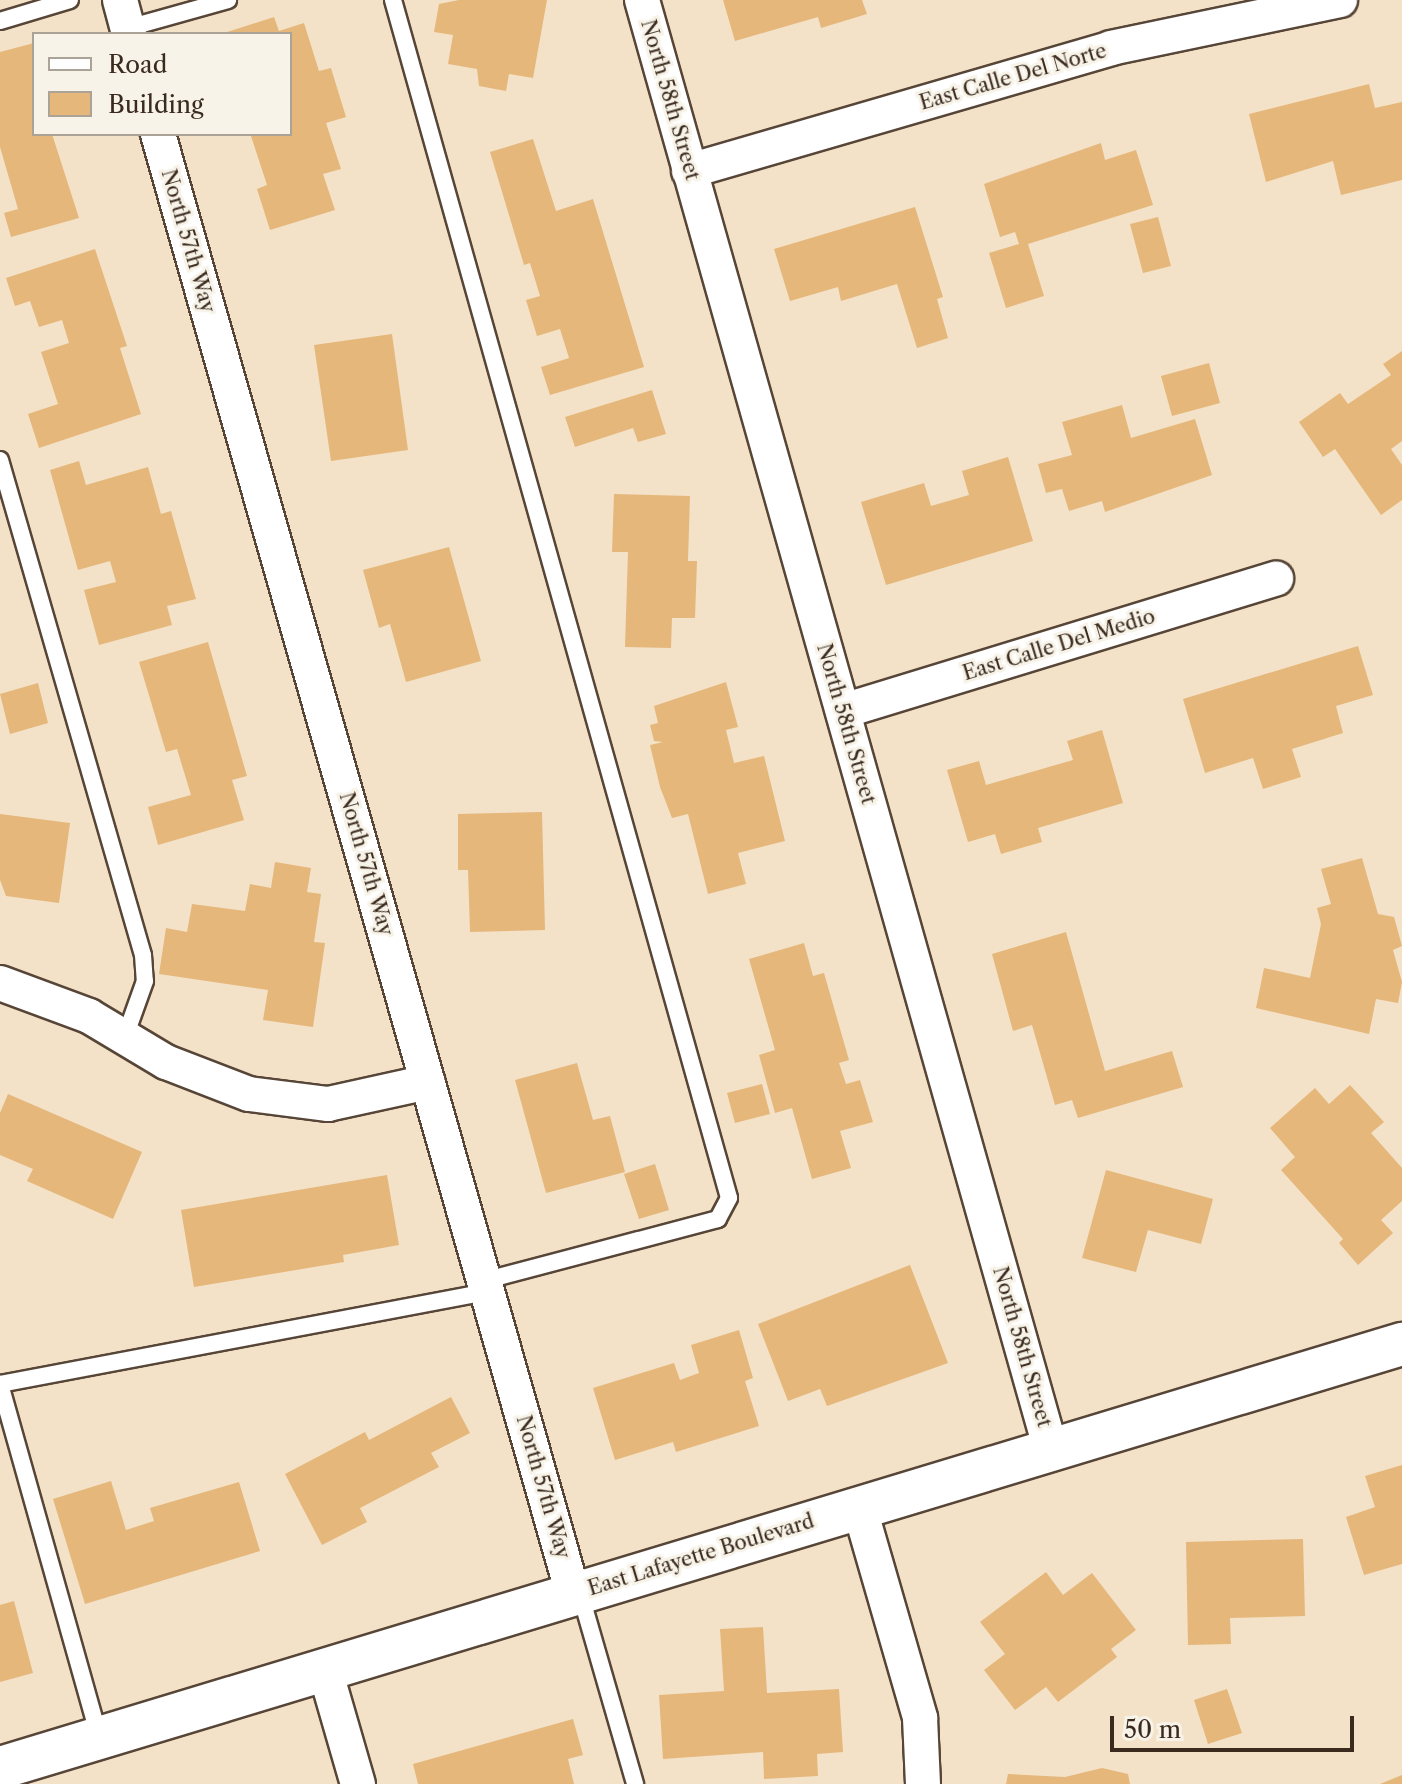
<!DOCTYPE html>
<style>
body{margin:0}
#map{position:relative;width:1402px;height:1784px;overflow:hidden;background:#f3e2c7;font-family:"Libre Caslon Text",serif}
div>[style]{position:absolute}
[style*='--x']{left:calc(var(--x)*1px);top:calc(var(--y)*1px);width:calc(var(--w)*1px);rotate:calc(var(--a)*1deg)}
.building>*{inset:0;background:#e5b77b}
.roads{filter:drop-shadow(2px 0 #574637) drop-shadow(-2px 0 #574637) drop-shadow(0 2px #574637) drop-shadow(0 -2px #574637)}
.service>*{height:16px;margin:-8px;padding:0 8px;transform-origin:8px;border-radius:8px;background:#fff}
.minor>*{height:34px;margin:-17px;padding:0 17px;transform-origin:17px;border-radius:17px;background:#fff}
.tertiary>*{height:42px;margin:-21px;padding:0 21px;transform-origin:21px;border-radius:21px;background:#fff}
span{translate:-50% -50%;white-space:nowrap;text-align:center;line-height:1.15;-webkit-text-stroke:6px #f7f3e8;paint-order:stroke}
.street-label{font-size:20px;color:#3b2a1e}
.legend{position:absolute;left:32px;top:32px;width:260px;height:104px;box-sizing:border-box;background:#f7f3e8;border:2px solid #aca397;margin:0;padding:10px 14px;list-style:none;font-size:24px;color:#3b2a1e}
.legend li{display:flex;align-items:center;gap:16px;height:40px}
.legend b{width:40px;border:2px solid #aca397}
.scale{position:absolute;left:1110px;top:1716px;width:244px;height:36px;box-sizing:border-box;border:4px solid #3b2a1e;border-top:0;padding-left:10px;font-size:24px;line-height:28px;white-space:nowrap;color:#3b2a1e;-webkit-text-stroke:6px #f7f3e8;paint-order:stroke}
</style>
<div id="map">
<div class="building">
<i style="clip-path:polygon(459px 0,547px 0,533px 78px,509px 74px,506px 91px,479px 86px,477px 69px,448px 64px,453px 35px,434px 32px,439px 4px)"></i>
<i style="clip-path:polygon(723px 0,862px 0,867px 14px,821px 28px,818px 17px,735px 41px)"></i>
<i style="clip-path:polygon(274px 17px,279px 31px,304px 23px,319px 71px,331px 68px,346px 117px,326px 123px,341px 169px,323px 174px,335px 210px,270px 230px,257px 189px,267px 185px,251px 136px,290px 134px,290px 34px,224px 33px)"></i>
<i style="clip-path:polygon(34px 43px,34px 134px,52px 134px,79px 218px,11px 237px,4px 213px,18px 209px,0 147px,0 52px)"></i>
<i style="clip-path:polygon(1369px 84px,1375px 108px,1402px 102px,1402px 180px,1341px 195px,1333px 161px,1266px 182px,1249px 114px)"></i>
<i style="clip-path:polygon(533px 139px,556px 211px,593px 199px,644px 367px,550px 395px,541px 367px,569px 358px,560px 329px,537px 336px,526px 300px,540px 296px,530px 263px,524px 265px,490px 152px)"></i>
<i style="clip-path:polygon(1101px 143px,1105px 160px,1136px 150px,1153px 205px,1028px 244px,1044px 296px,1006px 308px,989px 253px,1019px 244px,1015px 232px,1000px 237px,984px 184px)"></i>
<i style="clip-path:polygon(915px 207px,943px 297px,937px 299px,948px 338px,917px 348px,897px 284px,841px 301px,838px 287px,790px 301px,774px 249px)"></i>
<i style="clip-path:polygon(1158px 217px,1171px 266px,1143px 273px,1130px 224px)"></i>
<i style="clip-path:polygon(95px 249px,127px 346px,120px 348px,141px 414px,39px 448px,28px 414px,58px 404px,41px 352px,69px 343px,62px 320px,39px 327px,30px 301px,15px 306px,6px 278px)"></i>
<i style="clip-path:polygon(392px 334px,408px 450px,331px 461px,314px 345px)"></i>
<i style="clip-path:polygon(1402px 351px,1402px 441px,1391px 449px,1402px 465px,1402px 500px,1381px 515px,1335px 449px,1323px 457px,1299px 422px,1340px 393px,1348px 404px,1391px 375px,1383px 364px)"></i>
<i style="clip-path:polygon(1209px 363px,1220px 403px,1172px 416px,1161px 376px)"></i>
<i style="clip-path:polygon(652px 390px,666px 434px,638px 442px,633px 428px,575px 447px,565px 417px)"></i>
<i style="clip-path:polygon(1122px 405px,1131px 438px,1195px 419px,1212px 475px,1105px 512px,1102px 501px,1069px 511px,1062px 489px,1046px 493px,1038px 464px,1072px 455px,1062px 422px)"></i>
<i style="clip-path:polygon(1008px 457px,1033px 541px,886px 585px,861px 502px,924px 483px,931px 506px,969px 495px,962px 471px)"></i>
<i style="clip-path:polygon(79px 461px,86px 485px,148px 467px,161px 514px,171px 511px,196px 599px,167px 606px,172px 625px,99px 645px,84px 590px,116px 582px,110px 561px,78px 570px,50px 470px)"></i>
<i style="clip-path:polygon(614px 494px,690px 496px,688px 561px,697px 561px,695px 618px,672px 618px,671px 648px,625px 647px,628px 552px,612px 552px)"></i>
<i style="clip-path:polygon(449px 547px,481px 661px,406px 682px,390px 624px,379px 628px,363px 570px)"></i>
<i style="clip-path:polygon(208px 642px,247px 776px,232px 780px,244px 820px,158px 845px,148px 807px,191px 795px,177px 749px,166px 752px,139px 662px)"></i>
<i style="clip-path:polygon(1358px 646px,1373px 695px,1336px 706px,1343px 733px,1292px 749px,1301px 777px,1263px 789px,1253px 758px,1205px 773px,1183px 699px)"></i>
<i style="clip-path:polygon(726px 682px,738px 727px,726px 730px,734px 763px,764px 756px,785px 841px,738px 853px,746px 884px,708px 894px,688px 814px,672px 818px,660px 787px,650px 745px,663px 742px,654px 741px,650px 725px,658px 723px,654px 706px)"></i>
<i style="clip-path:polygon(38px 683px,48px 723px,10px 734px,0 694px)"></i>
<i style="clip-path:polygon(1102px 730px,1123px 803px,1038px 828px,1042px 842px,1001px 854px,995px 834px,968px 842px,947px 770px,979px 761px,986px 785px,1073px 760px,1067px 741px)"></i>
<i style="clip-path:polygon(542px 812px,545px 930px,470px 932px,468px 870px,458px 870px,458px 814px)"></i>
<i style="clip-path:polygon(0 814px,70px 823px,59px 903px,6px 896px,0 880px)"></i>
<i style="clip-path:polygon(1362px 858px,1378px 914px,1394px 917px,1402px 946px,1393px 950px,1402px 982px,1398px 1003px,1376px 999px,1369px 1034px,1256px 1008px,1264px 968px,1310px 978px,1321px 924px,1317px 908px,1331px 904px,1321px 869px)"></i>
<i style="clip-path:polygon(275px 862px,311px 868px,307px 892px,321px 894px,314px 942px,325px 943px,313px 1027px,263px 1020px,268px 990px,159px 974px,166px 928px,187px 932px,192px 904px,245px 911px,250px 884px,271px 888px)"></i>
<i style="clip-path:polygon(1066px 932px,1105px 1071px,1172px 1051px,1183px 1087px,1078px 1118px,1072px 1100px,1055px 1105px,1032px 1025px,1013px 1031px,992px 954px)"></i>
<i style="clip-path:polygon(804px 943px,813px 976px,824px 973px,849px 1060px,839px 1063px,846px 1084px,860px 1080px,873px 1122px,840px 1131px,851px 1168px,812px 1179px,792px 1108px,775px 1113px,759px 1055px,775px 1050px,749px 959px)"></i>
<i style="clip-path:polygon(577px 1063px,593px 1120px,610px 1116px,625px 1172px,546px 1193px,515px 1080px)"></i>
<i style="clip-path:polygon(762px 1084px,770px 1114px,735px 1123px,727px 1093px)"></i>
<i style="clip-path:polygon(1350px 1085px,1384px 1122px,1371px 1133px,1402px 1168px,1402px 1201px,1381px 1220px,1393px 1233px,1358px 1265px,1339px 1243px,1343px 1239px,1281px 1170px,1295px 1157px,1270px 1128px,1315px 1088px,1329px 1104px)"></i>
<i style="clip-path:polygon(8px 1094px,142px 1152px,113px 1219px,27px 1181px,33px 1169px,0 1155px,0 1113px)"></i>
<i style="clip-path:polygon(655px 1164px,669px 1210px,639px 1219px,624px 1174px)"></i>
<i style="clip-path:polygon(1106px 1170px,1213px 1199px,1201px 1244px,1148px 1230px,1136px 1272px,1082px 1258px)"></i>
<i style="clip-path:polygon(387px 1175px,399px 1245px,343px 1255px,344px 1262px,194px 1287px,181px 1210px)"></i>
<i style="clip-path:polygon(910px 1265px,948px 1363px,827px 1406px,820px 1389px,788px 1401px,758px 1324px)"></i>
<i style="clip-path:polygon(739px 1330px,753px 1378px,745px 1381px,759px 1426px,676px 1452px,673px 1442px,615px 1460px,593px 1388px,674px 1363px,680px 1380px,699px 1373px,691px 1345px)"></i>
<i style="clip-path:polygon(451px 1397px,470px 1433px,431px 1453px,439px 1467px,360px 1508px,367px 1522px,322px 1545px,285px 1474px,365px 1432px,369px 1440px)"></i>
<i style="clip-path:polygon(1402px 1465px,1402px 1564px,1364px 1575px,1346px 1517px,1375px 1507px,1365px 1476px)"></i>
<i style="clip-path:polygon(111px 1481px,126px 1530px,154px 1521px,150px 1508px,239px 1482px,260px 1551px,85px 1604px,53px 1499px)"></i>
<i style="clip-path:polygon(1303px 1539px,1305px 1616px,1230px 1618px,1231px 1644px,1188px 1645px,1186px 1542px)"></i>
<i style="clip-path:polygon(1046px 1572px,1063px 1595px,1092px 1573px,1136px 1630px,1111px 1649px,1117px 1657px,1058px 1702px,1046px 1687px,1015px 1710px,984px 1670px,1005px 1654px,980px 1622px)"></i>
<i style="clip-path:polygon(14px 1601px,33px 1673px,0 1682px,0 1605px)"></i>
<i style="clip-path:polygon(763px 1627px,767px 1693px,839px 1689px,843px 1752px,817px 1754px,818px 1776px,764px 1779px,763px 1752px,663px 1759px,659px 1695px,724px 1691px,720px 1629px)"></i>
<i style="clip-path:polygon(1227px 1689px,1242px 1733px,1208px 1744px,1194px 1700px)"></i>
<i style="clip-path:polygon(573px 1719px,583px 1755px,568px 1759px,574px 1784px,418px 1784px,413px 1764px)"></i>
<i style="clip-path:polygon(1102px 1768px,1128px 1774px,1130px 1784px,1006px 1784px,1008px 1774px,1065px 1777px)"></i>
<i style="clip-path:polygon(1402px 1775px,1402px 1784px,1380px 1784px)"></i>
</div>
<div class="roads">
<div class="service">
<i style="--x:393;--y:0;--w:1244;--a:74.33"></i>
<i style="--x:729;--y:1198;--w:24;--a:118"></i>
<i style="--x:718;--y:1219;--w:242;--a:165.2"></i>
<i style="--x:0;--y:21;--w:73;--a:-16.7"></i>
<i style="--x:128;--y:28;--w:104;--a:-15.6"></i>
<i style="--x:0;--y:460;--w:515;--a:73.89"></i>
<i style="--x:143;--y:955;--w:26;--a:86"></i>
<i style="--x:145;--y:981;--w:59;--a:109.7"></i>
<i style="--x:0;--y:1384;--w:496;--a:-10.7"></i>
<i style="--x:0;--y:1384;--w:367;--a:74.3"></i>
<i style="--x:580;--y:1593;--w:199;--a:73.9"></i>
</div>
<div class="minor">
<i style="--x:120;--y:0;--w:35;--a:75"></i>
<i style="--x:642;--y:0;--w:1503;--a:74.25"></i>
<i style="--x:158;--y:134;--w:1518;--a:74.13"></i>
<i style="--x:689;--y:171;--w:440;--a:-16.2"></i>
<i style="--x:1111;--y:48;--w:234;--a:-11.8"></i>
<i style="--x:843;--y:711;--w:453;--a:-17"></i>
<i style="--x:0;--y:983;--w:95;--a:20.3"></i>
<i style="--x:89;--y:1016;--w:90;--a:30.9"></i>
<i style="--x:166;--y:1062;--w:89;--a:21.1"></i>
<i style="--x:249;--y:1094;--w:80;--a:7.2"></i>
<i style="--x:328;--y:1104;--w:102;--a:-12.4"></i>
<i style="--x:859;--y:1506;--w:221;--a:73.9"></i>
<i style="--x:920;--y:1718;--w:66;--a:87.4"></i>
<i style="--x:325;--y:1670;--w:119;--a:73.9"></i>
</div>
<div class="tertiary">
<i style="--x:0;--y:1768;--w:1465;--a:-16.83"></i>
</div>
</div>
<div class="street-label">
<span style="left:1013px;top:77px;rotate:-16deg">East Calle Del Norte</span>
<span style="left:670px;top:100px;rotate:74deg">North 58th Street</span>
<span style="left:188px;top:241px;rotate:74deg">North 57th Way</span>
<span style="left:1059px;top:645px;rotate:-17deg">East Calle Del Medio</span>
<span style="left:846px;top:724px;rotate:74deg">North 58th Street</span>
<span style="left:366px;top:864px;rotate:74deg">North 57th Way</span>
<span style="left:1022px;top:1347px;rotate:74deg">North 58th Street</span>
<span style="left:543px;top:1487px;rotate:74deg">North 57th Way</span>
<span style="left:701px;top:1555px;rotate:-17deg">East Lafayette Boulevard</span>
</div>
<ul class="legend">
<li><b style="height:10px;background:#fff"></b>Road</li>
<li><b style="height:22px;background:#e5b77b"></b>Building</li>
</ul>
<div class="scale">50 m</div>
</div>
